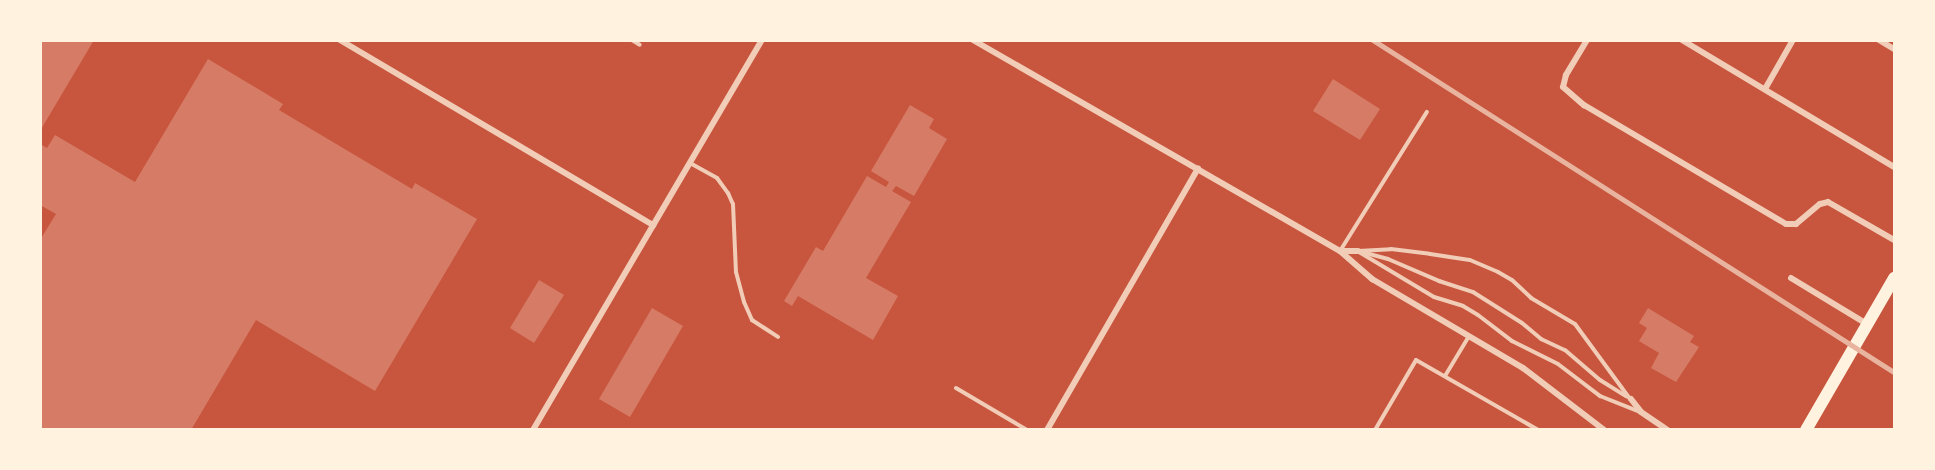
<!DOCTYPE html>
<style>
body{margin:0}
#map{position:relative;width:1935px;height:470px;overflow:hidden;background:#c8553d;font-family:Raleway,sans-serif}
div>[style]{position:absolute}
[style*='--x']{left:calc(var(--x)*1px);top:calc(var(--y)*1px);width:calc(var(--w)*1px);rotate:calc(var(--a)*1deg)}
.building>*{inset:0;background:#d67c66}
.service>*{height:4px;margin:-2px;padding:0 2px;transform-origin:2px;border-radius:2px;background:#f1ccb7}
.minor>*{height:6px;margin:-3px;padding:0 3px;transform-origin:3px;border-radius:3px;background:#f1ccb7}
.secondary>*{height:12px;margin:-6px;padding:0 6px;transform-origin:6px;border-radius:6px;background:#fff3e0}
.rail>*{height:4.5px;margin:-2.25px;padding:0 2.25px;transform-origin:2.25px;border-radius:2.25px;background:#e9b49f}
span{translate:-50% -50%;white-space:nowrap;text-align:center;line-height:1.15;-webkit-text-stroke:4.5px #fff3e0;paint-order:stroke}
.frame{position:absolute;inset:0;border:42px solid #fff3e0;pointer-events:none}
</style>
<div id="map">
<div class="building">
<i style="clip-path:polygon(40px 40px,94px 40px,40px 131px)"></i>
<i style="clip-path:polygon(208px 59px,283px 104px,279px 110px,412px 189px,415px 183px,477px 219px,375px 391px,256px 320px,191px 430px,40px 430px,40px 240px,56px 214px,40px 205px,40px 144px,47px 148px,55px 135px,135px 182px)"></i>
<i style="clip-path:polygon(1333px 79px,1380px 109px,1360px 140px,1313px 111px)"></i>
<i style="clip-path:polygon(910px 105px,934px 119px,929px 128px,947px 139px,914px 196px,896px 186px,892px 191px,911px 202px,866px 278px,898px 296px,873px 340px,798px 296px,792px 306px,784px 301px,816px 247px,823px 251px,867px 176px,886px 187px,889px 182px,871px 171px)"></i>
<i style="clip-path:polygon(539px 280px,564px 295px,534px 343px,510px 328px)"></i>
<i style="clip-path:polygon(652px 308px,683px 326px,630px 417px,599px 399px)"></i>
<i style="clip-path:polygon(1648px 308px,1694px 336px,1690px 342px,1699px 347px,1676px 382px,1651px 368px,1659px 353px,1639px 341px,1647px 328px,1639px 323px)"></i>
</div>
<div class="service">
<i style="--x:632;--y:40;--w:9;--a:32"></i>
<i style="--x:690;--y:163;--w:31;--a:29"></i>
<i style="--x:717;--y:178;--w:19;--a:54"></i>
<i style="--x:728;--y:193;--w:12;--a:66"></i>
<i style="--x:733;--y:204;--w:68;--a:87.5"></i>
<i style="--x:736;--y:272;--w:31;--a:75"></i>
<i style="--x:744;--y:302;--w:20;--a:66"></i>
<i style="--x:752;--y:320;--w:31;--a:33"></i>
<i style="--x:1340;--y:251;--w:164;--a:-58"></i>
<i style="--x:1358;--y:251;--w:33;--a:-3"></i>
<i style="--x:1391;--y:249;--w:39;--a:7"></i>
<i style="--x:1430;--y:254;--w:40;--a:8.5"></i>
<i style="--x:1470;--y:260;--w:30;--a:23"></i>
<i style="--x:1498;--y:272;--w:16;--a:30"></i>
<i style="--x:1512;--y:280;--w:26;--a:43"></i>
<i style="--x:1531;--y:298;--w:51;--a:30.6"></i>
<i style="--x:1575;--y:324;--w:93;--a:53.7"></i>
<i style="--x:1359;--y:252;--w:87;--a:31"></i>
<i style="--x:1434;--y:297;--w:30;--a:17"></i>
<i style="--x:1463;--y:306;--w:17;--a:31"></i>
<i style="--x:1478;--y:315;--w:43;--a:37.4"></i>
<i style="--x:1512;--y:341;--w:51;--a:26.6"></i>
<i style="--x:1558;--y:364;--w:53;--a:37.3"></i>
<i style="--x:1600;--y:396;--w:43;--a:21.8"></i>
<i style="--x:1362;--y:252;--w:27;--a:15"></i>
<i style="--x:1388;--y:259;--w:56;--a:23.3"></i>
<i style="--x:1439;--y:281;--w:36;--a:18"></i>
<i style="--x:1473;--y:292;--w:58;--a:32.3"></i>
<i style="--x:1522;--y:323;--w:25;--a:40"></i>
<i style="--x:1541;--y:339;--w:26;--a:25"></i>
<i style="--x:1565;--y:350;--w:46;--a:40.6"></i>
<i style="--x:1600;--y:380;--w:31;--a:32"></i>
<i style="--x:1445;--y:376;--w:47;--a:-59"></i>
<i style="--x:956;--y:388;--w:82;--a:30.6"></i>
<i style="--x:1375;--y:430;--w:81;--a:-59.6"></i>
<i style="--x:1416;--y:360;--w:141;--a:29.8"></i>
</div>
<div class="minor">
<i style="--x:340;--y:40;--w:364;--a:30.6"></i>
<i style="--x:973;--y:40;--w:423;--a:29.9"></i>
<i style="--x:1340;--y:251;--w:43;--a:41.2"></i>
<i style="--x:1372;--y:279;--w:175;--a:30.5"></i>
<i style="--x:1523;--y:368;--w:102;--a:37.4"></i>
<i style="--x:1587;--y:40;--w:41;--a:121"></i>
<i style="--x:1566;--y:75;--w:12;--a:104"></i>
<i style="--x:1563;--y:87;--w:28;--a:41"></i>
<i style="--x:1584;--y:105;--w:234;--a:30.5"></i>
<i style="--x:1786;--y:224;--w:10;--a:0"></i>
<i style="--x:1796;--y:224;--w:31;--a:-40"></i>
<i style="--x:1820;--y:204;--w:8;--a:-14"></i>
<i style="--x:1828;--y:202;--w:76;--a:29.9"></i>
<i style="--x:1682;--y:40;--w:247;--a:30.9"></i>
<i style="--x:1879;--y:40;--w:17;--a:31"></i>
<i style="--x:1765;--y:89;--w:56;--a:-60.3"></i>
<i style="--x:1341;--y:251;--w:17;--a:0"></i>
<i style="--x:1791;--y:278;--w:89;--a:31.2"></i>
<i style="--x:1631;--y:399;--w:16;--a:52"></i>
<i style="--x:1641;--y:412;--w:32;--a:34"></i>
<i style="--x:533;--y:430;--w:452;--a:-59.6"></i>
<i style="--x:1047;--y:430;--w:302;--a:-60"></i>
</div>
<div class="secondary">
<i style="--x:1806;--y:430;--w:176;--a:-59.9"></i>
</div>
<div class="rail">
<i style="--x:1373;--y:40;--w:618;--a:32.51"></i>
</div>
<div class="frame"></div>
</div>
